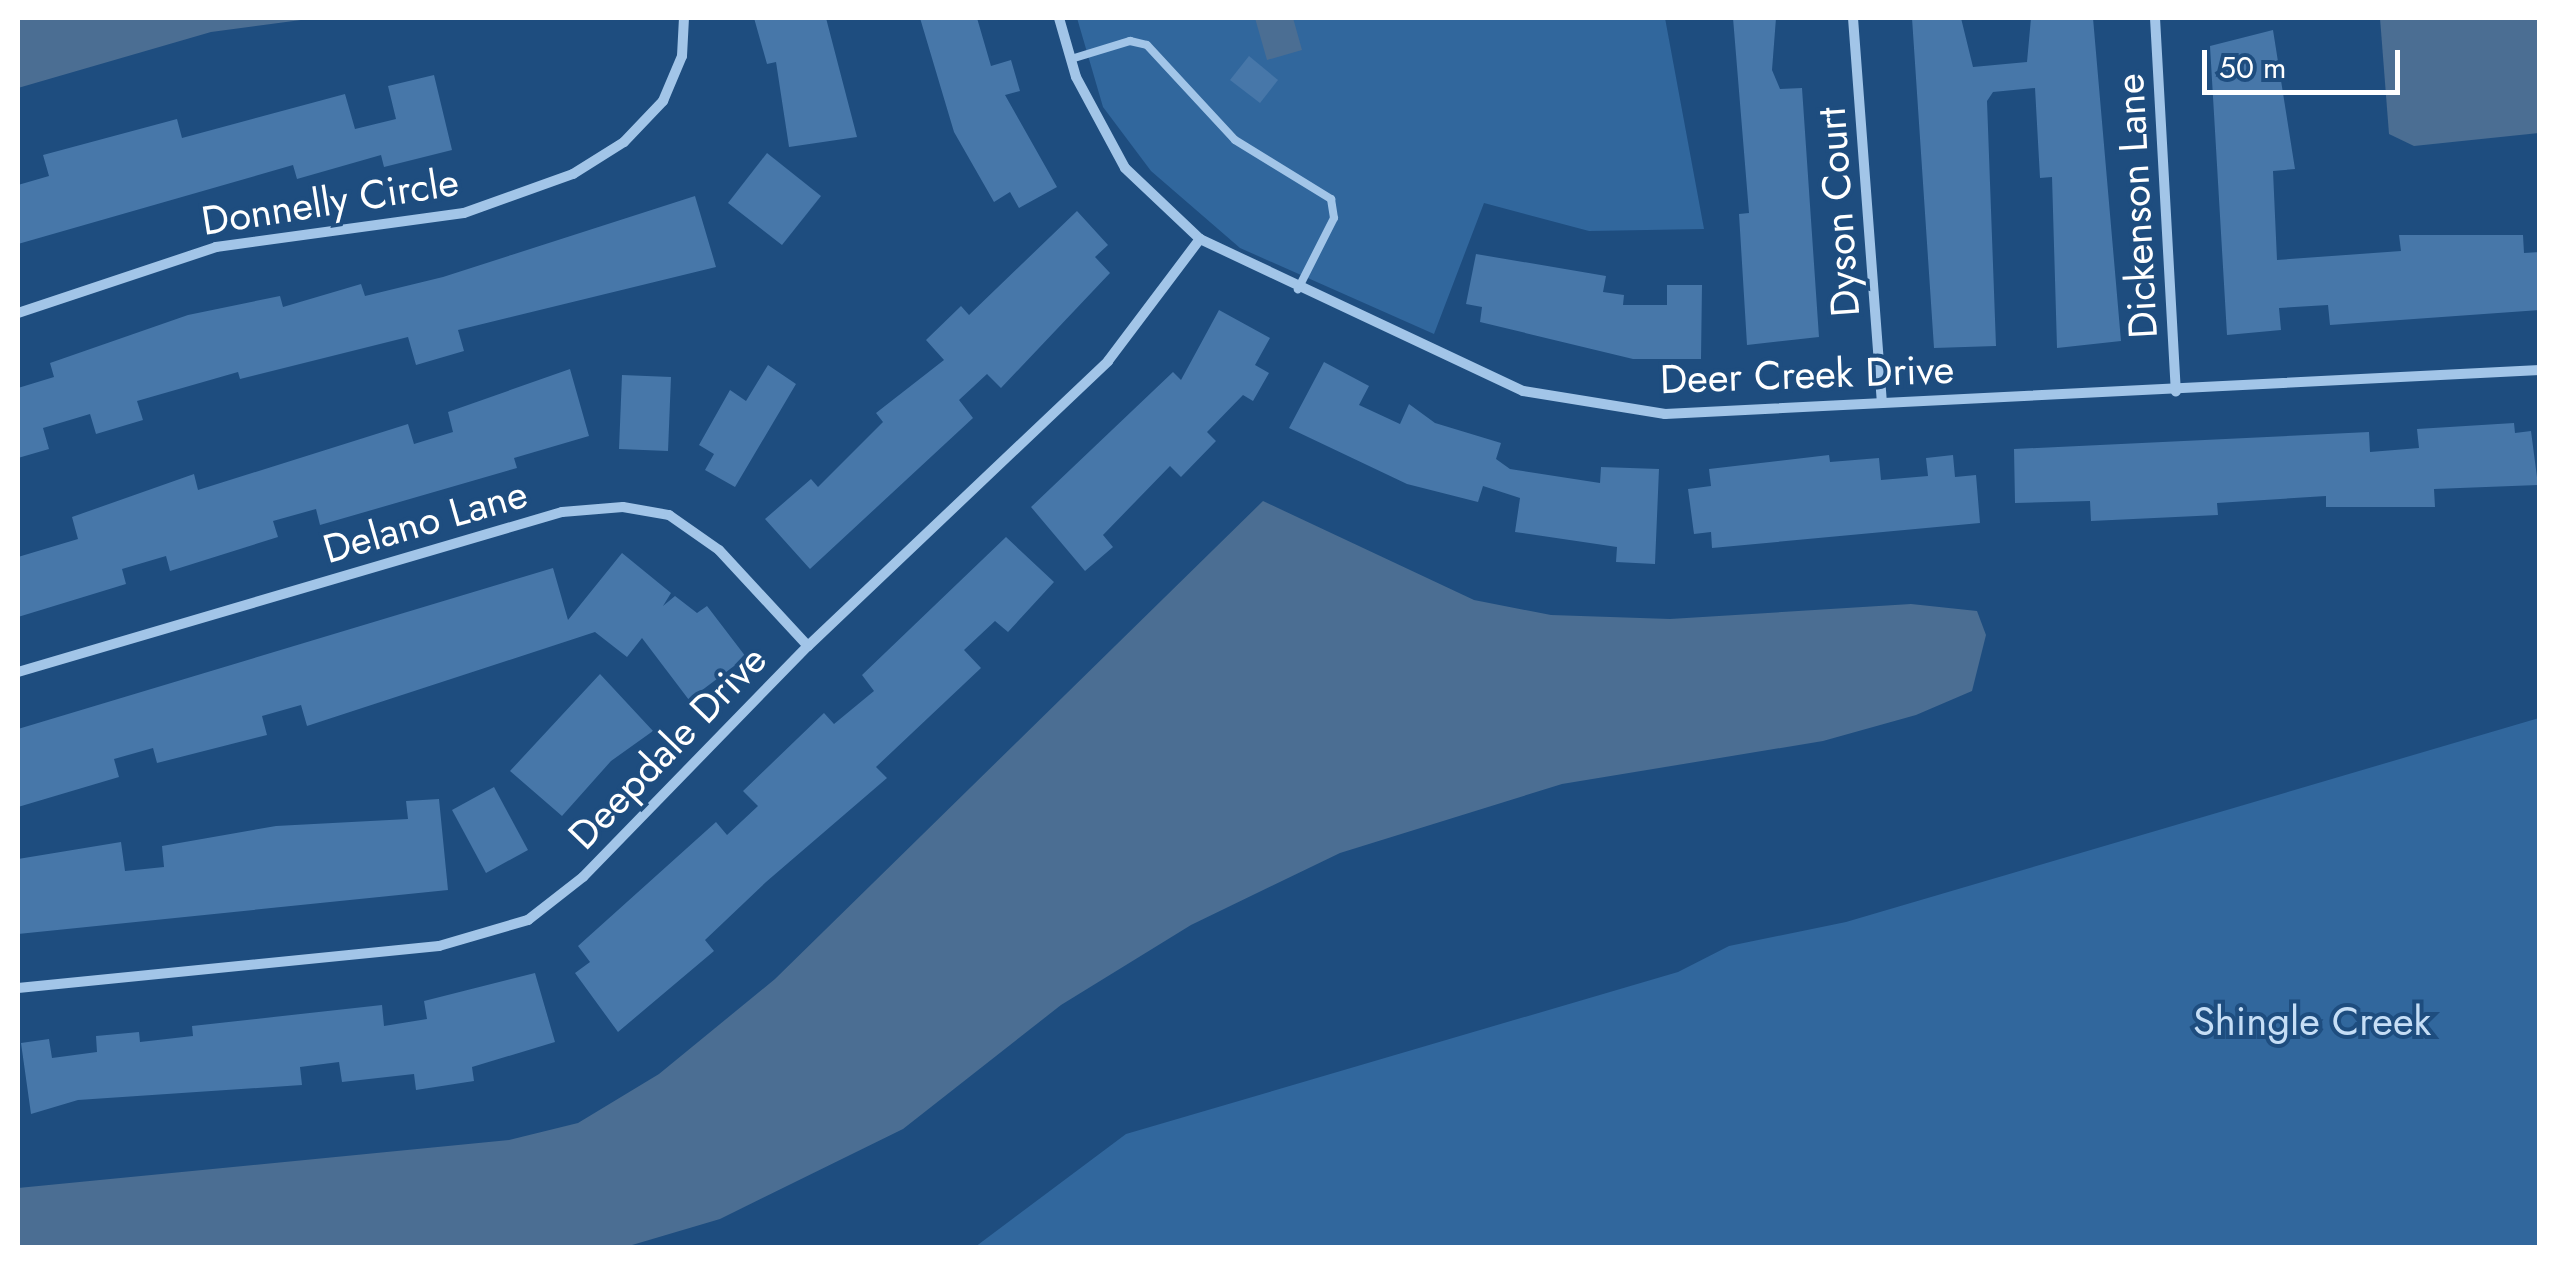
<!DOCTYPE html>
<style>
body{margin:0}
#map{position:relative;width:2557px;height:1265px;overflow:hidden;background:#1e4d7f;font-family:Jost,sans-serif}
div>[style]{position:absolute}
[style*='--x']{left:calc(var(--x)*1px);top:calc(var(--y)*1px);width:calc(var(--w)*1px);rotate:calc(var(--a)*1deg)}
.green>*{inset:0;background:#31679d}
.water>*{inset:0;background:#4b6e93}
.building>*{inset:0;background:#4777a9}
.lane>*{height:8px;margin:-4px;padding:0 4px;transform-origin:4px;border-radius:4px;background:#a2c5e8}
.street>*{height:10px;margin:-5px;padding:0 5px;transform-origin:5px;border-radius:5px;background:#a2c5e8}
span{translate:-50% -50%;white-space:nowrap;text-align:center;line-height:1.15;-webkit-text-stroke:8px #1e4d7f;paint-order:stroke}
.street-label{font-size:40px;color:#fff}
.park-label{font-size:40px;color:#c6def6}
.frame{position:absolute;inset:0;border:20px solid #fff;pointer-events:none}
.scale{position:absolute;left:2202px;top:50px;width:198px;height:45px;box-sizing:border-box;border:5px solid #fff;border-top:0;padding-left:12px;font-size:30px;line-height:35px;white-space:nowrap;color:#fff;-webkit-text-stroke:8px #1e4d7f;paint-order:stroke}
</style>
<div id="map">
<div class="green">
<i style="clip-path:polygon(1077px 18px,1665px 18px,1704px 229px,1589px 231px,1484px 203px,1434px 334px,1240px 248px,1151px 171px,1103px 107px)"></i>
<i style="clip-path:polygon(2539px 718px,2539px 1247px,975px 1247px,1126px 1134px,1678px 972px,1729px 946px,1846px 922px)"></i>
</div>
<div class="water">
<i style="clip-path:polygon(18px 18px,316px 18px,211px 32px,18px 88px)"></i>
<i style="clip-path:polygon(1255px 18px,1293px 18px,1302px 50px,1267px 60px)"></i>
<i style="clip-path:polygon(2380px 18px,2539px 18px,2539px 133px,2414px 146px,2389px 134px)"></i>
<i style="clip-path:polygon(1263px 501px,1474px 600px,1551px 615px,1670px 619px,1911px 604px,1977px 611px,1986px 635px,1972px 691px,1916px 715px,1823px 741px,1562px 784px,1340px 853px,1191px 925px,1061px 1005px,903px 1129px,720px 1219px,622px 1248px,18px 1247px,18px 1188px,509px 1140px,578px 1123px,659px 1074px,775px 979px)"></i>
</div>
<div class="building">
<i style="clip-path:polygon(754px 18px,826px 18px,857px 137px,789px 147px,776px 62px,767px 64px)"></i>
<i style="clip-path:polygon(920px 18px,977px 18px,991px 66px,1011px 60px,1020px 91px,1005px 95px,1057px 187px,1019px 208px,1010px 192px,994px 202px,954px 132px)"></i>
<i style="clip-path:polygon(1733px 18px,1776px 18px,1772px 70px,1780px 89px,1802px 88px,1819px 337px,1747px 345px,1739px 214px,1749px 213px)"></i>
<i style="clip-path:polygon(1912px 18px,1961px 18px,1973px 67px,2027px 62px,2031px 18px,2093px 18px,2121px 341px,2057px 348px,2052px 177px,2040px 178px,2035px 88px,1993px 92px,1987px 101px,1996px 346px,1934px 348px)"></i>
<i style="clip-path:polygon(2273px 30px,2295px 169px,2273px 171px,2277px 260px,2401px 251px,2399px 235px,2523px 235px,2524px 253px,2540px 252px,2540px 310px,2330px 325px,2328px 305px,2279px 308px,2281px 330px,2227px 335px,2210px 46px)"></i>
<i style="clip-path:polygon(1249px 56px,1278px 80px,1260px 103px,1230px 80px)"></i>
<i style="clip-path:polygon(434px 75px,452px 150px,384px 167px,381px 155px,297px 179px,293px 165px,18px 244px,18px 185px,49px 176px,43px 155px,177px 119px,182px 138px,345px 94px,355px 129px,396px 119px,388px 86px)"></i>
<i style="clip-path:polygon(767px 153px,821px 196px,782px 245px,728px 203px)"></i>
<i style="clip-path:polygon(695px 196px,716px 267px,458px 330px,464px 351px,416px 365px,408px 337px,240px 379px,238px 372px,137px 401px,143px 420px,96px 434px,90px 414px,43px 428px,49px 449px,18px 458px,18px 388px,54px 377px,50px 363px,188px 315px,280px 296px,283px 307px,361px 284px,365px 296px,443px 277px)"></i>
<i style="clip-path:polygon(1077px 211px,1108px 245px,1095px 257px,1110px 273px,1001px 388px,987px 374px,959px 400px,973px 418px,810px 569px,765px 519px,811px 479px,818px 487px,883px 422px,876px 413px,944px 360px,926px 340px,961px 306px,969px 315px)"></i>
<i style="clip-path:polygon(1476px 254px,1606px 276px,1603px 292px,1624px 295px,1623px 305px,1667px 305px,1667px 285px,1702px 285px,1701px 359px,1633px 359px,1480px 322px,1482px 307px,1466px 304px)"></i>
<i style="clip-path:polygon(1219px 310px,1270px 338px,1255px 365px,1269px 373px,1253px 401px,1243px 395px,1207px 432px,1216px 441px,1181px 477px,1170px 466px,1103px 535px,1113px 547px,1085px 571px,1031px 507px,1173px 372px,1181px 380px)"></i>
<i style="clip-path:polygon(1324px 362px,1369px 386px,1359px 405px,1400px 424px,1409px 404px,1435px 423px,1501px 443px,1496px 459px,1510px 469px,1600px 483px,1601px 467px,1659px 469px,1655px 564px,1616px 562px,1617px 547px,1515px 532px,1520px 498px,1483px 486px,1478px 502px,1407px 484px,1289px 428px)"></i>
<i style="clip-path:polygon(768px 365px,796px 384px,735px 487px,705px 470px,714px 454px,699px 445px,730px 390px,746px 401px)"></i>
<i style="clip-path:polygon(570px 369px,589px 436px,514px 458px,517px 468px,320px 525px,316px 509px,273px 521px,278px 537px,170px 571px,166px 556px,122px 569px,126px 584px,18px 617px,18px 557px,78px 539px,72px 517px,194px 474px,198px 490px,408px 424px,414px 444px,453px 432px,448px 412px)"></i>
<i style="clip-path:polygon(622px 375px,671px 377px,668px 451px,619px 449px)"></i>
<i style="clip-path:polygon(2514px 423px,2515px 433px,2531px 431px,2538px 485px,2434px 489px,2435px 507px,2326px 507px,2326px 496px,2217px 503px,2218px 515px,2091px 521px,2090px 501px,2015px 503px,2014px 449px,2369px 432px,2370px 452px,2419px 448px,2417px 429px)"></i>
<i style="clip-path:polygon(1829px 455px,1830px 462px,1879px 458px,1881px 480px,1928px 476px,1926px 458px,1953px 455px,1955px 477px,1976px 475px,1980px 523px,1712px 548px,1711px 532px,1694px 534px,1688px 489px,1711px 486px,1709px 469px)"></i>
<i style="clip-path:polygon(1006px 537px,1054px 582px,1008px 632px,995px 621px,964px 650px,981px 668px,876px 767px,887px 778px,766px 882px,705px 940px,714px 951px,618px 1032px,575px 973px,590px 962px,578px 946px,716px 822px,727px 835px,758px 806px,743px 791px,824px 713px,834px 724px,874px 691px,862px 675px)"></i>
<i style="clip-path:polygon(622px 553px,671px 593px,663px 606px,675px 596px,697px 613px,707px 606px,746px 657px,689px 700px,642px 638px,627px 657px,595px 632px,307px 726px,301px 705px,262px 716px,267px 735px,157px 763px,153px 748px,114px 759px,119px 777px,18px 807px,18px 729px,553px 568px,568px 620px)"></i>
<i style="clip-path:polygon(600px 674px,653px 731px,611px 761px,562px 816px,510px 771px)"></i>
<i style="clip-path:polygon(494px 787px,528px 850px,486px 873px,452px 810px)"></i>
<i style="clip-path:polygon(439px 799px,448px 890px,18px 934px,18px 859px,121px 842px,125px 871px,164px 867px,162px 846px,276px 826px,408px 819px,406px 801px)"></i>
<i style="clip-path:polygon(535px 973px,555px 1042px,472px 1067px,474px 1081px,416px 1090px,414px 1074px,342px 1082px,339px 1062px,300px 1067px,302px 1085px,78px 1100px,31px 1114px,21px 1043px,49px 1039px,52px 1058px,97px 1052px,96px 1036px,139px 1032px,140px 1042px,193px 1036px,192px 1026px,382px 1005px,384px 1026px,427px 1019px,424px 1001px)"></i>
</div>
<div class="lane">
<i style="--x:1071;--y:59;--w:62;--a:-17"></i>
<i style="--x:1130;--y:41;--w:17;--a:13"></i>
<i style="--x:1147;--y:45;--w:129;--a:47.2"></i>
<i style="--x:1235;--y:140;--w:113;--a:31.6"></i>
<i style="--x:1331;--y:199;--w:19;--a:81"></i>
<i style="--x:1334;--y:218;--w:80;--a:116.9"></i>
</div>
<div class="street">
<i style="--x:1059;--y:18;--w:61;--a:73.9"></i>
<i style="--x:1076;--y:77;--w:103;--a:61.7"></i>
<i style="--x:1125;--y:168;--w:103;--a:43.4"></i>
<i style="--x:1200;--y:239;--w:357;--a:25.2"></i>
<i style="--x:1523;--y:391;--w:144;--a:9.2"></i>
<i style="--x:1665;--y:414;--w:876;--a:-2.88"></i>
<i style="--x:1853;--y:18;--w:385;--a:85.7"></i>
<i style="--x:2155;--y:18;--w:374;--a:86.8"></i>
<i style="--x:18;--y:313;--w:209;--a:-18.4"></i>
<i style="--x:216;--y:247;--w:250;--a:-7.8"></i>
<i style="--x:464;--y:213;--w:116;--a:-19.7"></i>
<i style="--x:573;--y:174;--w:60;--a:-32.1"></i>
<i style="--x:624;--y:142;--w:57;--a:-46.4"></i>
<i style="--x:663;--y:101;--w:49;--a:-67.1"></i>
<i style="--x:682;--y:56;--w:38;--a:-87"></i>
<i style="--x:18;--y:672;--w:567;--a:-16.39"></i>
<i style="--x:562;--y:512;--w:61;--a:-4.7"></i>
<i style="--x:623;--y:507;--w:47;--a:9.9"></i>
<i style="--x:669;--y:515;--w:61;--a:35"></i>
<i style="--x:719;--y:550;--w:131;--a:47.2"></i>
<i style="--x:18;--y:988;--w:423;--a:-5.7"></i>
<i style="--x:439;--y:946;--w:93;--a:-16.3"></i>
<i style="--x:528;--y:920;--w:70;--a:-38"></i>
<i style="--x:583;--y:877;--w:322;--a:-45.8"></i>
<i style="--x:808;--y:646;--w:414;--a:-43.5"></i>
<i style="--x:1108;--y:361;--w:153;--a:-53"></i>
</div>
<div class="street-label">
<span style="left:330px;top:201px;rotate:-9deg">Donnelly Circle</span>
<span style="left:2136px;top:206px;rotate:-93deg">Dickenson Lane</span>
<span style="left:1838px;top:212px;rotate:-94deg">Dyson Court</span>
<span style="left:1807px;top:374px;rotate:-2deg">Deer Creek Drive</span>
<span style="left:425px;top:521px;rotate:-16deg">Delano Lane</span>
<span style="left:667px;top:747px;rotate:-46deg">Deepdale Drive</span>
</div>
<div class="park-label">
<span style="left:2312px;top:1021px">Shingle Creek</span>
</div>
<div class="frame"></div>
<div class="scale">50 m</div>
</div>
